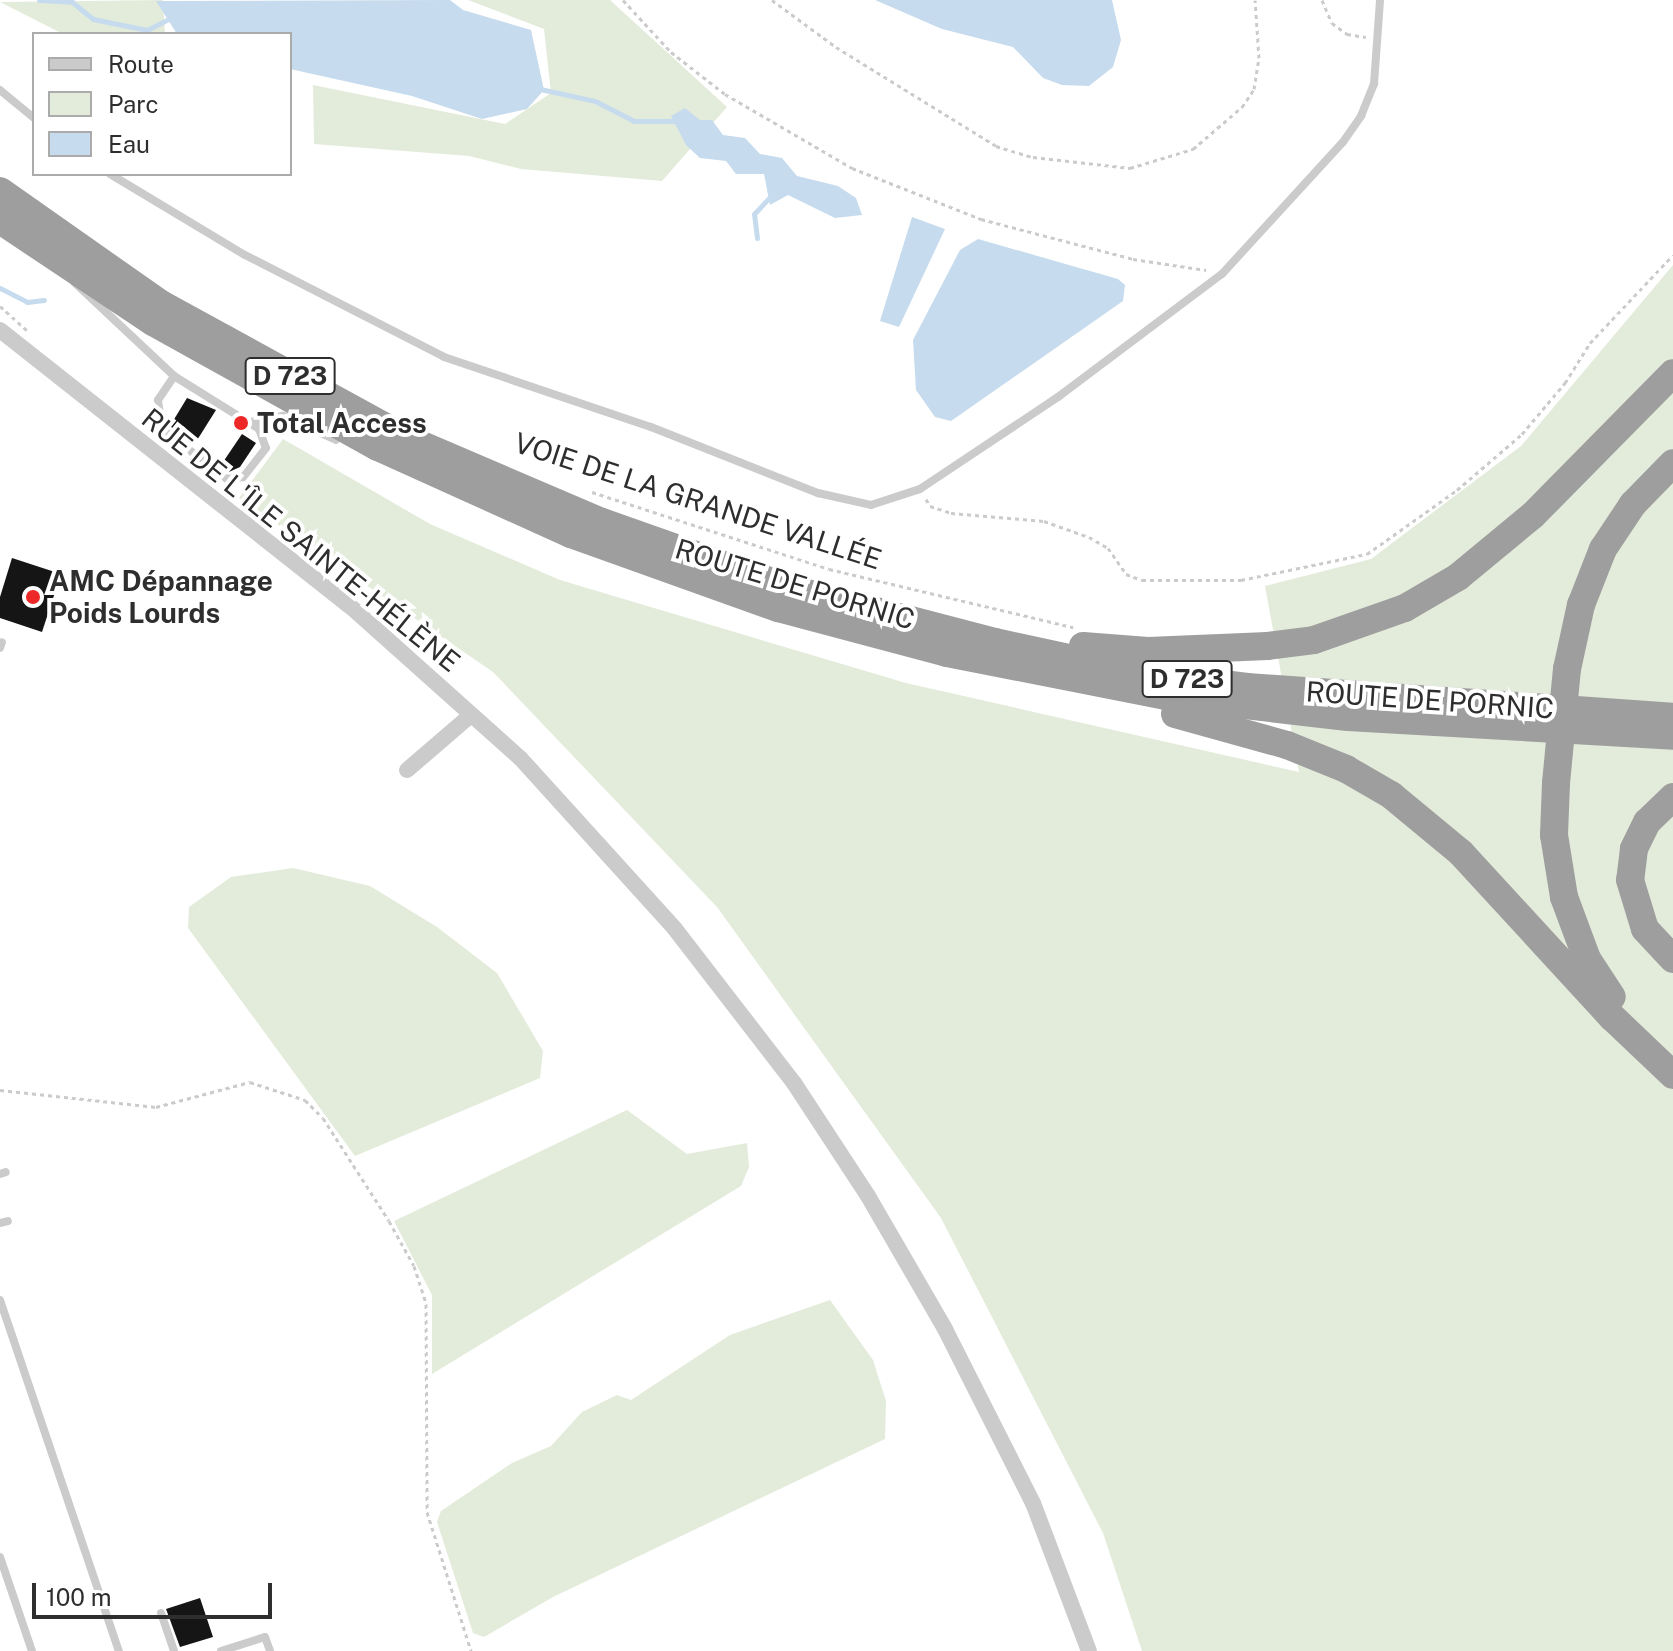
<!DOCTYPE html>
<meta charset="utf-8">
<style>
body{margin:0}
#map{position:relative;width:1673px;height:1651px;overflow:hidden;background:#fff;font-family:"Public Sans",sans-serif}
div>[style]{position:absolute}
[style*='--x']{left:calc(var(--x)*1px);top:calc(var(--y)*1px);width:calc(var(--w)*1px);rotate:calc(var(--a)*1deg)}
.green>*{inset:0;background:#e3ecdb}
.water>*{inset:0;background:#c6dbed}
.stream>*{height:5px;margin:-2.5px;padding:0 2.5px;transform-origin:2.5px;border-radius:2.5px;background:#c6dbed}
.building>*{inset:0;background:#151515}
.path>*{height:3px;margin-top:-1.5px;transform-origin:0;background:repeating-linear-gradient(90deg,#cbcbcb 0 4px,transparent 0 8px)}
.service>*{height:8px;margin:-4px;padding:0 4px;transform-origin:4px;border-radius:4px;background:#cbcbcb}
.minor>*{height:16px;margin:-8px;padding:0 8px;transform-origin:8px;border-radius:8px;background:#cbcbcb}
.trunk>*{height:28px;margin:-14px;padding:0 14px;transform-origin:14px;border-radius:14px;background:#9e9e9e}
.trunk-bridge>*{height:28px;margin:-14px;padding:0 14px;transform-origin:14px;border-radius:14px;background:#9e9e9e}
.dots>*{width:22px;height:22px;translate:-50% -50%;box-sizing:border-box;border:4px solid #fff;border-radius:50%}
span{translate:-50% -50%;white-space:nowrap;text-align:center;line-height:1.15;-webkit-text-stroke:8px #fff;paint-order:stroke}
.shield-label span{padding:2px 6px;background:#fff;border:2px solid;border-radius:6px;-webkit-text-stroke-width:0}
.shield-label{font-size:26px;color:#2e2e2e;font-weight:700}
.poi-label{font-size:28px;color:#2e2e2e;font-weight:700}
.left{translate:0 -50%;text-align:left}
.street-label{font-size:28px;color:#2e2e2e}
.legend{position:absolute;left:32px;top:32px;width:260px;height:144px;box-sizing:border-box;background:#fff;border:2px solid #ababab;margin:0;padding:10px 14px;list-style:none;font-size:24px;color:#2e2e2e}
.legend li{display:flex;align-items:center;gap:16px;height:40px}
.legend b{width:40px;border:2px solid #ababab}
.scale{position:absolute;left:32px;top:1583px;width:240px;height:36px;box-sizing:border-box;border:4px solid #2e2e2e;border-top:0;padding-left:10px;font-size:24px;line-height:28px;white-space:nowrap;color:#2e2e2e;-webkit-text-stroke:6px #fff;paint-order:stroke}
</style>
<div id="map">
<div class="green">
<i style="clip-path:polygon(163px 0,165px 34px,63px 34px,0 2px)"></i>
<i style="clip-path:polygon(468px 0,610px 0,727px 107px,662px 181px,521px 169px,469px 156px,314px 144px,313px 85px,505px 124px,551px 93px,544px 29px)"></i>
<i style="clip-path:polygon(1673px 265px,1673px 1651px,1142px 1651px,1103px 1533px,941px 1218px,717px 907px,493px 672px,239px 498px,283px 439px,430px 524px,560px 580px,906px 683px,1299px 772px,1265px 586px,1371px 559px,1521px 446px)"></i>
<i style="clip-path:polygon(293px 868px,370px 886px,437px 927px,497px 973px,543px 1051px,540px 1078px,355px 1156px,188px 928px,189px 907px,231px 877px)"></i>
<i style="clip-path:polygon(627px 1110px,687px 1154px,747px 1143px,749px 1167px,741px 1186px,432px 1374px,432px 1295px,394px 1221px)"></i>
<i style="clip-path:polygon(830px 1300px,873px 1360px,886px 1401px,885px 1439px,553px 1597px,484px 1637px,473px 1633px,437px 1522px,441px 1511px,512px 1463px,551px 1446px,582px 1412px,617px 1395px,631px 1400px,730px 1335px)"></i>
</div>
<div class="water">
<i style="clip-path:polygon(450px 0,463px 10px,531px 30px,544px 90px,527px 109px,482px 119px,412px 96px,290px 69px,290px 34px,177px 34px,156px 1px)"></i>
<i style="clip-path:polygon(875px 0,1112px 0,1121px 40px,1113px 67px,1089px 86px,1062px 85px,1043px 78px,1013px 47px,942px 29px)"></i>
<i style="clip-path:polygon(685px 108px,700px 120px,712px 120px,723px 135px,745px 138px,760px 154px,782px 158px,797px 176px,838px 186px,856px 198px,862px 215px,835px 218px,788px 195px,770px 205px,764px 174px,736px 174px,726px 161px,700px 158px,686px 145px,671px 116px)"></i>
<i style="clip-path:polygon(912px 217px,945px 229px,899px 327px,880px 321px)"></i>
<i style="clip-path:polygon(978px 239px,1118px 279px,1125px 285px,1123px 301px,951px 421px,935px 417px,916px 390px,913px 340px,960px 250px)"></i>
</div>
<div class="stream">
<i style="--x:39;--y:0;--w:33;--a:3"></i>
<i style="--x:72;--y:2;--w:27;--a:39"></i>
<i style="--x:93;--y:19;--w:55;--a:11.5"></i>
<i style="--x:147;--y:30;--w:30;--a:-27"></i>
<i style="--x:540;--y:89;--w:56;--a:12.3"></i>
<i style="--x:595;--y:101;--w:44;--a:27.1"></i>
<i style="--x:634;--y:121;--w:44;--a:0"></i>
<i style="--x:757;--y:238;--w:24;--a:-97"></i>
<i style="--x:754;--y:214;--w:22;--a:-47"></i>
<i style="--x:0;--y:288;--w:30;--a:27"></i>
<i style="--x:27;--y:302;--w:17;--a:-7"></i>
</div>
<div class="building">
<i style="clip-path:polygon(187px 398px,216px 410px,194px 445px,170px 426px)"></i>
<i style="clip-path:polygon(242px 434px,256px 443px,240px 467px,229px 472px,221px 465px)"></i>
<i style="clip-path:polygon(12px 558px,61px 574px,42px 632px,0 618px,0 597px)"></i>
<i style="clip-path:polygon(200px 1598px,213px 1637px,180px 1647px,166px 1609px)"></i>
</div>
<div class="path">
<i style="--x:623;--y:0;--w:71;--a:47.3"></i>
<i style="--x:671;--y:52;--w:68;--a:37.9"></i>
<i style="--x:725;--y:94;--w:147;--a:30.2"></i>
<i style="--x:852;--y:168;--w:139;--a:21.6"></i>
<i style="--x:981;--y:219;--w:157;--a:14.7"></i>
<i style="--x:1133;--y:259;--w:74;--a:8.6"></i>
<i style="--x:772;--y:0;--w:79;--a:36.3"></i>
<i style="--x:836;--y:47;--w:188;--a:31.7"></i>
<i style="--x:996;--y:146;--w:39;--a:17"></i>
<i style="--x:1033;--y:157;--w:98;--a:6.5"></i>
<i style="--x:1130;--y:168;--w:66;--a:-16.8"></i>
<i style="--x:1193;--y:149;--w:65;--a:-40.6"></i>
<i style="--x:1242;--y:107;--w:22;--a:-56"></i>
<i style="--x:1254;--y:89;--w:31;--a:-81"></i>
<i style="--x:1259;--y:58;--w:58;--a:-93.9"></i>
<i style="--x:1322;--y:0;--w:25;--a:67"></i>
<i style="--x:1332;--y:23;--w:19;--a:36"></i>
<i style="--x:1347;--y:34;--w:19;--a:9"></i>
<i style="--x:0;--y:306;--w:36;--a:42"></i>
<i style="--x:592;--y:492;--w:249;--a:18"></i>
<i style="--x:829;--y:569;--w:251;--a:13.4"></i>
<i style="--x:926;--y:499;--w:8;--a:60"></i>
<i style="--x:930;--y:506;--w:22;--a:18"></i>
<i style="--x:951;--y:513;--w:93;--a:4.9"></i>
<i style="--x:1044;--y:521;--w:48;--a:19.6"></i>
<i style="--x:1089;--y:537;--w:22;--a:30"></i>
<i style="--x:1108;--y:548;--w:32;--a:55"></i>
<i style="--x:1126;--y:574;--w:17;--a:21"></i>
<i style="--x:1142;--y:580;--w:99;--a:0"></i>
<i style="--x:1241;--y:580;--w:129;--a:-11.7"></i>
<i style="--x:1367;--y:554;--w:110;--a:-35.4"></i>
<i style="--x:1457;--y:490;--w:86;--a:-40.7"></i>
<i style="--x:1522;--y:434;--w:67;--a:-49.9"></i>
<i style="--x:1565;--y:383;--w:47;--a:-58"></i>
<i style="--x:1590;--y:343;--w:121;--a:-46.7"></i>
<i style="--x:0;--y:1090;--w:157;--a:6.2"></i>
<i style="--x:156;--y:1107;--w:97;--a:-14.9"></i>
<i style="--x:250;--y:1082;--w:58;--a:18.1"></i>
<i style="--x:305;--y:1100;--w:25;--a:45"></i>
<i style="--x:323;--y:1118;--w:122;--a:57.3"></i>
<i style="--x:389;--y:1221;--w:51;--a:60.9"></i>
<i style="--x:414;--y:1266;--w:40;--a:72"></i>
<i style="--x:426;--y:1304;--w:208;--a:89.7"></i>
<i style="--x:427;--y:1512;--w:146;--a:72.4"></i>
</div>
<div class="service">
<i style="--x:0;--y:90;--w:44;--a:39.5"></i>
<i style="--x:110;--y:174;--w:157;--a:31"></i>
<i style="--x:245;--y:255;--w:224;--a:27.1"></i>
<i style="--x:444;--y:357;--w:219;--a:18.7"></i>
<i style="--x:651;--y:427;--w:180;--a:21.6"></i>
<i style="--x:818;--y:493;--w:54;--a:12.8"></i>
<i style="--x:871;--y:505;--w:52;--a:-18.1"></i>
<i style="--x:920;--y:489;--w:166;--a:-33.7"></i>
<i style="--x:1058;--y:397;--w:205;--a:-36.9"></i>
<i style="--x:1222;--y:274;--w:179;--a:-47.5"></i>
<i style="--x:1343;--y:142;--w:32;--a:-55"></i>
<i style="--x:1361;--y:116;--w:35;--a:-68"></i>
<i style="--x:1374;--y:84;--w:84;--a:-85.9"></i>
<i style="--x:74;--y:282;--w:137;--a:43.2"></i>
<i style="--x:174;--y:376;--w:100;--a:31.9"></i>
<i style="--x:259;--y:429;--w:20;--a:70"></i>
<i style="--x:266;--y:448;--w:37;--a:128"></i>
<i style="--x:243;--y:477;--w:16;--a:173"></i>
<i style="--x:227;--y:479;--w:82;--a:-142.4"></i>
<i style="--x:162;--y:429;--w:29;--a:-98"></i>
<i style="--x:158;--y:400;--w:29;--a:-56"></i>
<i style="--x:251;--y:422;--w:33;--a:-11"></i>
<i style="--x:283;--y:416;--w:58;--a:24.4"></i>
<i style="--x:0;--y:648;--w:6;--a:-72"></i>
<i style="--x:0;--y:1174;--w:6;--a:-18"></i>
<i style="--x:0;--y:1223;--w:8;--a:-14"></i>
<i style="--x:0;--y:1300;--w:371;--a:71.3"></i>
<i style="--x:0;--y:1557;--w:99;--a:71.2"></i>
<i style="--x:161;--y:1613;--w:40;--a:71.1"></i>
<i style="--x:221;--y:1651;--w:46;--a:-17.7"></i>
<i style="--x:265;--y:1637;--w:15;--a:70"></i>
</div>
<div class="minor">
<i style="--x:0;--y:330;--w:446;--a:38.3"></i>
<i style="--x:350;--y:606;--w:229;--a:41.8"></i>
<i style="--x:521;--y:759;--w:229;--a:47.8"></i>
<i style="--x:675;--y:929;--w:195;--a:52.3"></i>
<i style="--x:794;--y:1083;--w:135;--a:56.8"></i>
<i style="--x:868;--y:1196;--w:154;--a:59.9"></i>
<i style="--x:945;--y:1329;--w:195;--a:63.2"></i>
<i style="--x:1033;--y:1503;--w:158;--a:69.3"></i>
<i style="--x:407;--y:770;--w:84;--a:-40.7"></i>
</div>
<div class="trunk">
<i style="--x:0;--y:191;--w:197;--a:35.1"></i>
<i style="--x:161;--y:304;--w:281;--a:28.7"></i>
<i style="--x:408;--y:439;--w:211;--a:23.2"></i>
<i style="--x:602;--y:522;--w:201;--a:19.4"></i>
<i style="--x:792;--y:589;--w:210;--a:14.6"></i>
<i style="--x:995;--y:642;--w:151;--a:12.2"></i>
<i style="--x:1143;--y:674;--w:105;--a:7.1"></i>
<i style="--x:1247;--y:687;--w:427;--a:4"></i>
<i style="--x:0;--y:220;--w:184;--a:33.7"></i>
<i style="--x:153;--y:322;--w:257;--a:29.1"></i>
<i style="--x:378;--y:447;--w:212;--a:24.3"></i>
<i style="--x:571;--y:534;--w:220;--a:19.7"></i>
<i style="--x:778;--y:608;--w:175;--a:14.9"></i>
<i style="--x:947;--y:653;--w:223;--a:11.1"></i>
<i style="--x:1166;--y:696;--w:183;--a:6.6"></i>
<i style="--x:1348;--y:717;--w:326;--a:3.3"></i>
<i style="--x:1083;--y:646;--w:65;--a:4.4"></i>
<i style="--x:1148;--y:651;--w:120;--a:-2.4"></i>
<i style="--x:1268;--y:646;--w:46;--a:-7.4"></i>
<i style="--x:1314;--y:640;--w:96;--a:-19.4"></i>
<i style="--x:1405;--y:608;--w:61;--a:-30.3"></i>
<i style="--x:1458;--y:577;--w:97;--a:-39.6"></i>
<i style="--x:1533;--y:515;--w:199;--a:-45.4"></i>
<i style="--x:1567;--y:669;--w:66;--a:-77.7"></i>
<i style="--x:1581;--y:605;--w:60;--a:-68.6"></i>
<i style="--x:1603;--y:549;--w:54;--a:-56.3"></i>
<i style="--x:1633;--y:504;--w:57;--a:-45.7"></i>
<i style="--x:1175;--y:714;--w:116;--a:15.5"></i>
<i style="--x:1287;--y:745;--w:64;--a:22.1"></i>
<i style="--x:1346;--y:769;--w:52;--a:30"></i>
<i style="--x:1391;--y:795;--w:91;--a:39.6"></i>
<i style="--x:1461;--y:853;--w:223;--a:47.4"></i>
<i style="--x:1612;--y:1017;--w:84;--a:43.6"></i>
<i style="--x:1556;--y:783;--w:52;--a:92.2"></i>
<i style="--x:1554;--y:835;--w:63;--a:80.8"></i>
<i style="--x:1564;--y:897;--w:66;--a:69.6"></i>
<i style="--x:1587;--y:959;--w:45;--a:56.7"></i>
<i style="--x:1673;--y:797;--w:36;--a:136"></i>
<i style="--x:1647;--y:822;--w:30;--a:116"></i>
<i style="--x:1634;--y:849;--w:31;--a:97"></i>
<i style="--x:1630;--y:880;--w:51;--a:73"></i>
<i style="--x:1645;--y:929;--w:41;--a:47"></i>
</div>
<div class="trunk-bridge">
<i style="--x:1556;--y:783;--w:115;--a:-84.5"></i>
</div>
<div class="dots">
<i style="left:241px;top:423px;background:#ed2828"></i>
<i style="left:33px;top:597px;background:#ed2828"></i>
</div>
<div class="shield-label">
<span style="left:290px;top:376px">D 723</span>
<span style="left:1187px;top:679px">D 723</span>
</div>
<div class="poi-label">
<span class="left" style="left:257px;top:423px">Total Access</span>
<span class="left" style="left:49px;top:597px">AMC Dépannage<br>Poids Lourds</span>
</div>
<div class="street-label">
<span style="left:698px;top:501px;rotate:18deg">VOIE DE LA GRANDE VALLÉE</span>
<span style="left:301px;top:540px;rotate:39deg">RUE DE L'ÎLE SAINTE-HÉLÈNE</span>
<span style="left:795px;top:584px;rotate:17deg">ROUTE DE PORNIC</span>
<span style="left:1430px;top:700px;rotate:4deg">ROUTE DE PORNIC</span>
</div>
<ul class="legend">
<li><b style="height:10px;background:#cbcbcb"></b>Route</li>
<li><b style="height:22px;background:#e3ecdb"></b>Parc</li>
<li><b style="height:22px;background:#c6dbed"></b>Eau</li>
</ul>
<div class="scale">100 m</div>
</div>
